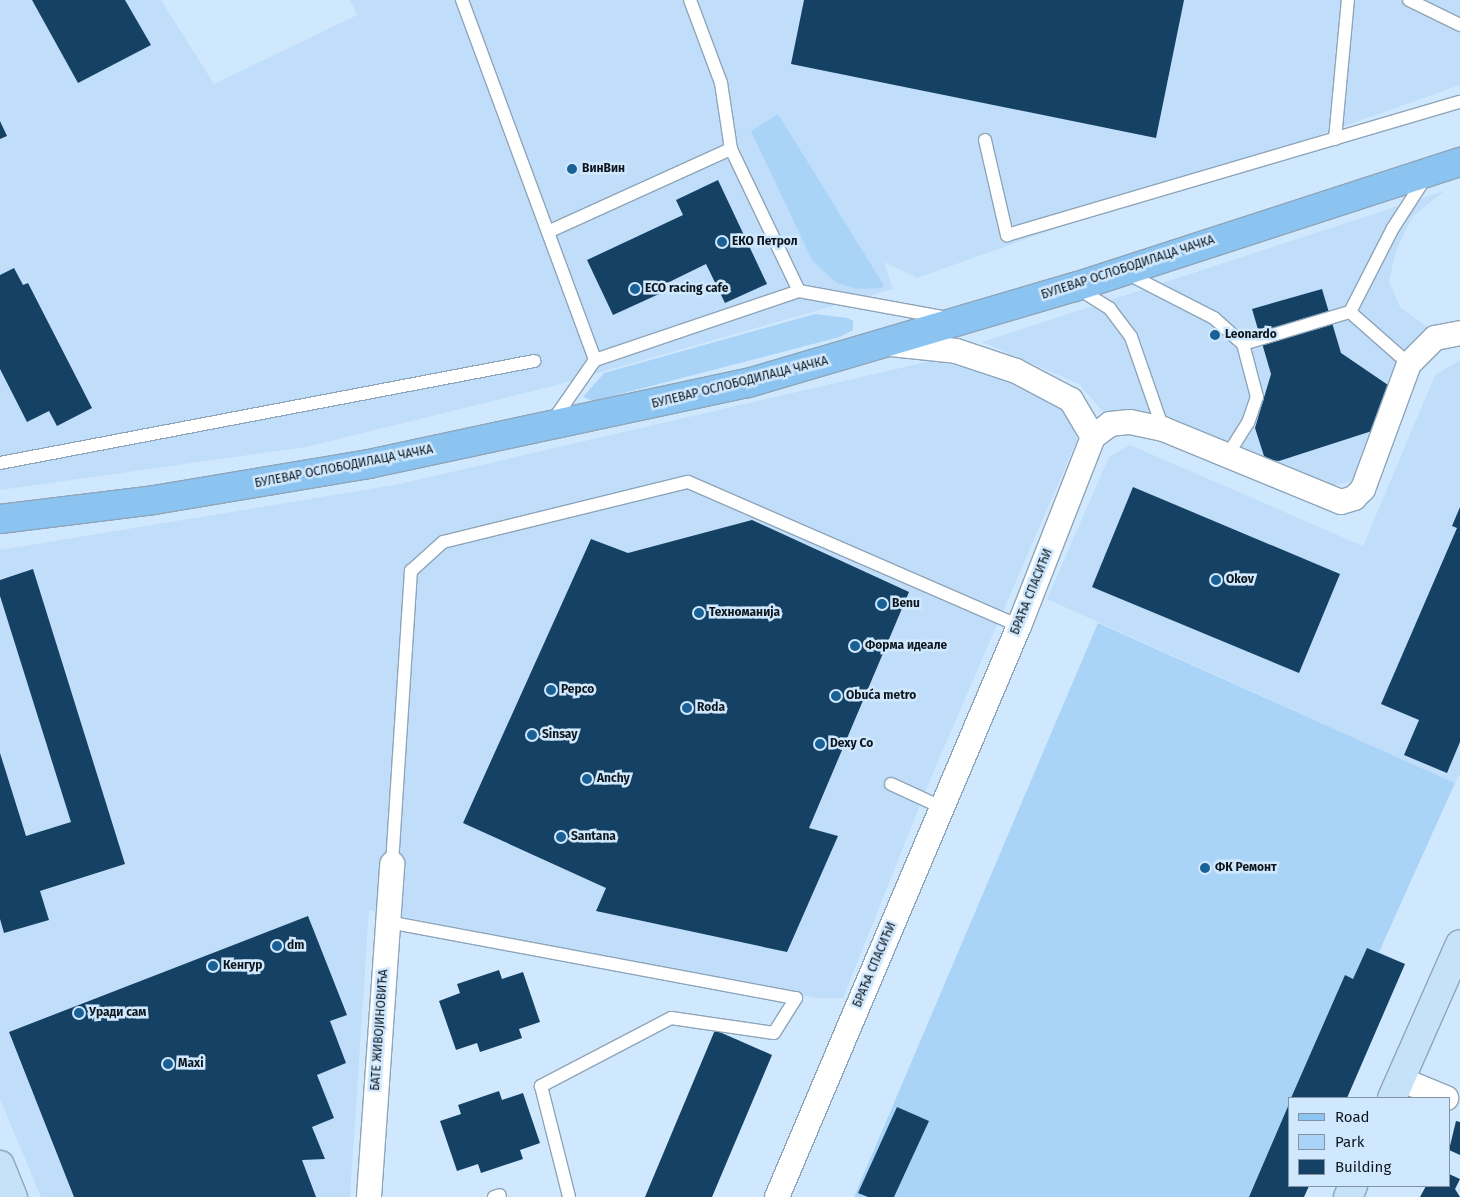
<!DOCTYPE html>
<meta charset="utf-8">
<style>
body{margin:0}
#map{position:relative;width:1460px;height:1197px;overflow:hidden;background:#d0e8fe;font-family:"Fira Sans",sans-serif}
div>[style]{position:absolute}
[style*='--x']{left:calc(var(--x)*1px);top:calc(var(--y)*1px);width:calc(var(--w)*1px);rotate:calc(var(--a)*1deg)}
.built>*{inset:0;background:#c0defa}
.green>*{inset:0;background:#aad3f8}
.building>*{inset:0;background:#154164}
.roads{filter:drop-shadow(1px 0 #8ea5b9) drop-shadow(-1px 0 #8ea5b9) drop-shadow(0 1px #8ea5b9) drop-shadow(0 -1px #8ea5b9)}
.lane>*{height:12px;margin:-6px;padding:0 6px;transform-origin:6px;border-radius:6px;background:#fff}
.street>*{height:24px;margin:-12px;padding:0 12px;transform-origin:12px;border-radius:12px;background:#fff}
.secondary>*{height:28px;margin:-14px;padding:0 14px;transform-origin:14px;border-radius:14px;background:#c6e2f8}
.primary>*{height:28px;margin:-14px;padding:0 14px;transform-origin:14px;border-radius:14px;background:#8cc4f1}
.dots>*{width:14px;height:14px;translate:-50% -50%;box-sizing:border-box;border:2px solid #d0e8fe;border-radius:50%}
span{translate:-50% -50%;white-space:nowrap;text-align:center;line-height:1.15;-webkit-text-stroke:5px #d0e8fe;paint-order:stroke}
.poi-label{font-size:12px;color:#0d161d;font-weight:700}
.left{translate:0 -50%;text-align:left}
.street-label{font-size:12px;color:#0d161d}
.legend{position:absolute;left:1288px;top:1097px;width:162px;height:90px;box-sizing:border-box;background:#d0e8fe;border:1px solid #8294a4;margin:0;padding:6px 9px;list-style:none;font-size:15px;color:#0d161d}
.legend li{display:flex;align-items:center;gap:10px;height:25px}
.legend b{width:25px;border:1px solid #8294a4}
</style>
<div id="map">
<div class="built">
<i style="clip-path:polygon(0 0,161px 0,214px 84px,357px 15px,350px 0,1460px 0,1460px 85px,917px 278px,884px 262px,893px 289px,549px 387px,306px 447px,0 490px)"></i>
<i style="clip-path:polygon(1444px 191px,1412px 217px,1396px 251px,1389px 281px,1400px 307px,1429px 328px,1355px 480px,1329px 487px,1141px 414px,1104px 413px,1079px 384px,982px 342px)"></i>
<i style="clip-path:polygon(935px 360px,990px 375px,1050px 398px,1070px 416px,1077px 440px,930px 780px,843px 998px,816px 998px,369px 910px,350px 1197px,41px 1197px,0 1099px,0 550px,395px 485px)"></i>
<i style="clip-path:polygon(1460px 360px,1460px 773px,1455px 783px,1047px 599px,1109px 457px,1130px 445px,1363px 546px,1435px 375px)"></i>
</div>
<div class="green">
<i style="clip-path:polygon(778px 114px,883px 284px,882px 288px,856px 289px,835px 282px,812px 260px,751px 131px)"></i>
<i style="clip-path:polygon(815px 314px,848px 318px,853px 321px,853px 330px,840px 337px,593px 401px,583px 397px,604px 373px)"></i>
<i style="clip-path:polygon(1098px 623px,1455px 783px,1379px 952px,1405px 964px,1341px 1098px,1289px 1098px,1289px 1186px,1300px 1186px,1295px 1197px,854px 1197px)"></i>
</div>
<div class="building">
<i style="clip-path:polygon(32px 0,125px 0,151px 45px,78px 83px)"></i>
<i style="clip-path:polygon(804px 0,1184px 0,1156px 138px,791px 64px)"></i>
<i style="clip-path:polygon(0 121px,7px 136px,0 139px)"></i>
<i style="clip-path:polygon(718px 180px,767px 284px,725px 303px,706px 264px,657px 288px,659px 294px,613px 315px,587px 260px,683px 215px,676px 200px)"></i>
<i style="clip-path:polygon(14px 268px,23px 285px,28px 283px,92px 408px,57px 426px,49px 411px,27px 422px,0 369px,0 275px)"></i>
<i style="clip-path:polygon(1322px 289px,1341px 353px,1391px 387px,1375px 430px,1279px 461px,1270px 460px,1264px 456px,1255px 428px,1271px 374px,1252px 309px)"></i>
<i style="clip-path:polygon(1133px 487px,1340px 574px,1299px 673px,1092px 587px)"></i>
<i style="clip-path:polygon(1460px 507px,1460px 742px,1447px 773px,1404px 755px,1419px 720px,1381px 704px,1457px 528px,1452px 526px)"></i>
<i style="clip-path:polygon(752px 520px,909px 592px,809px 828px,838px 836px,787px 952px,596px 911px,606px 888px,463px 823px,591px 539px,628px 553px)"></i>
<i style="clip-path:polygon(33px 569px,125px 864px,40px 891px,49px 920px,4px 933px,0 919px,0 753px,26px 836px,71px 822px,0 596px,0 580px)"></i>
<i style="clip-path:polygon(308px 916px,347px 1015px,330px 1021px,346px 1063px,317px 1075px,334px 1118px,312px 1127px,325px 1159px,302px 1160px,316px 1197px,74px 1197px,9px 1032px)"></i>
<i style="clip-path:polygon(1367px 948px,1405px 964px,1347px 1098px,1291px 1098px,1345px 975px,1353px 979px)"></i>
<i style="clip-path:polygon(499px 970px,502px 979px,523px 972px,540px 1022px,519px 1029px,522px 1038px,480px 1052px,477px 1043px,456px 1050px,439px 1001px,460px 993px,457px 984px)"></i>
<i style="clip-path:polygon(715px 1030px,772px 1055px,712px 1197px,645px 1197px)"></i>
<i style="clip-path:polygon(499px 1091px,502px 1100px,523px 1093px,540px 1143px,520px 1150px,523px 1159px,481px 1173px,478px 1164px,457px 1171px,440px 1121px,461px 1114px,458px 1105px)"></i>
<i style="clip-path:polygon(1289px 1104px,1289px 1186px,1309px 1186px,1304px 1197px,1249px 1197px)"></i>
<i style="clip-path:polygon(897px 1107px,929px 1121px,894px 1197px,868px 1197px,858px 1193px)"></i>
<i style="clip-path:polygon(1456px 1121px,1460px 1122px,1460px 1155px,1449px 1150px)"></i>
<i style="clip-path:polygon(1449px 1174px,1460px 1179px,1455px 1189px,1460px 1197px,1420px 1197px,1426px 1186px,1449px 1186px)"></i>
</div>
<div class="roads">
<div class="lane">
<i style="--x:462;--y:0;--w:384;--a:69.7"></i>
<i style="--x:690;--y:0;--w:89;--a:69.5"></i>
<i style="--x:721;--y:83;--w:67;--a:81.4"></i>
<i style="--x:731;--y:149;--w:157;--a:64.4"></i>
<i style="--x:1409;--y:0;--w:57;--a:26.1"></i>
<i style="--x:1335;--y:139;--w:140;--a:-84.7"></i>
<i style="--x:985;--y:140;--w:98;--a:77"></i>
<i style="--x:1007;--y:235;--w:472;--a:-16.4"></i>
<i style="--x:550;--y:231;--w:199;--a:-24.4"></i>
<i style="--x:1126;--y:273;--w:99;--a:27.1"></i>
<i style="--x:1214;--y:318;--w:39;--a:42"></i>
<i style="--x:1077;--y:288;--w:39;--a:32"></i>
<i style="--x:1110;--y:309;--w:35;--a:53"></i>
<i style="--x:1131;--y:337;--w:97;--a:70.8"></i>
<i style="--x:1350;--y:312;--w:94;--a:-62.9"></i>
<i style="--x:1393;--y:228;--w:61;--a:-57.1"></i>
<i style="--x:552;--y:422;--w:75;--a:-55.3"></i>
<i style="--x:595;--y:360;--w:215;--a:-18.7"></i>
<i style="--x:799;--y:291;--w:151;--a:10.3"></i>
<i style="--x:1227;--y:456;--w:39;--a:-58"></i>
<i style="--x:1248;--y:423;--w:28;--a:-71"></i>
<i style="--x:1257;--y:397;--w:55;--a:-104.8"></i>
<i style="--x:1243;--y:344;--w:112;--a:-16.7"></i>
<i style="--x:1350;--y:312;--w:79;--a:41.4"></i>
<i style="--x:0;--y:463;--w:544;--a:-10.81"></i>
<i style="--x:891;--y:784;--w:55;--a:24.7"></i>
<i style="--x:392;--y:864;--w:294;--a:-86.3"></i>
<i style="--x:411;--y:571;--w:43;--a:-42.2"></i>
<i style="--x:443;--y:542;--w:252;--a:-13.8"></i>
<i style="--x:688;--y:482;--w:361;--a:23.5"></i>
<i style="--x:388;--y:922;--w:415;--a:10.6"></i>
<i style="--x:796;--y:998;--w:41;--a:122.2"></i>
<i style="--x:774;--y:1033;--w:104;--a:-171.7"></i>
<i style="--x:671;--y:1018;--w:147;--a:152.4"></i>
<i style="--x:541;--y:1086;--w:114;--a:75.8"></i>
<i style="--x:494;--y:1197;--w:6;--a:-18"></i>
</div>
<div class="street">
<i style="--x:891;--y:344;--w:65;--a:6.1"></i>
<i style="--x:956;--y:351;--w:63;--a:18.4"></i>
<i style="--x:1016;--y:371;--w:62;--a:27.8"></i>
<i style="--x:1071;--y:400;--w:43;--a:59.3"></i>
<i style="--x:1400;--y:1079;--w:50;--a:22.4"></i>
<i style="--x:369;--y:1197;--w:334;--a:-86"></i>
<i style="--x:777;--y:1197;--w:620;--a:-67.03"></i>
<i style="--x:1019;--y:626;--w:203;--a:-68.6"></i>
<i style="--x:1093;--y:437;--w:21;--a:-37"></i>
<i style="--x:1110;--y:424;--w:20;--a:-6"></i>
<i style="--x:1130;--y:422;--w:34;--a:12"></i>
<i style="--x:1163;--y:429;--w:192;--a:22.3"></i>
<i style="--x:1341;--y:502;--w:14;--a:-17"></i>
<i style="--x:1354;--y:498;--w:13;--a:-45"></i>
<i style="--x:1363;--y:489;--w:133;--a:-69.8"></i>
<i style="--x:1409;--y:364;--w:37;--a:-45"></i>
<i style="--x:1435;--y:338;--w:25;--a:-11"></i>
</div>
<div class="secondary">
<i style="--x:1392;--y:1098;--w:168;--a:-66.2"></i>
<i style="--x:0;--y:1165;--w:35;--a:68"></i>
<i style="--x:1348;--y:1197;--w:12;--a:-66"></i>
</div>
<div class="primary">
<i style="--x:0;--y:519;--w:155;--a:-7"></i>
<i style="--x:154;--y:500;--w:218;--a:-9.5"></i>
<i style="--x:369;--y:464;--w:388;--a:-12.1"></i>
<i style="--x:748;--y:383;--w:341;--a:-16.4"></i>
<i style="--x:1075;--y:287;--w:405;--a:-18"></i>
</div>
</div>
<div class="dots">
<i style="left:572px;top:169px;background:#1a6095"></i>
<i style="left:722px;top:242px;background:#1a6095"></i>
<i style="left:635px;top:289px;background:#1a6095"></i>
<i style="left:1215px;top:335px;background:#1a6095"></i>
<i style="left:1216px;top:580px;background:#1a6095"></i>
<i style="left:882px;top:604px;background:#1a6095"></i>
<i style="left:699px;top:613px;background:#1a6095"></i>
<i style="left:855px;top:646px;background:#1a6095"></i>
<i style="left:551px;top:690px;background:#1a6095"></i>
<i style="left:836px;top:696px;background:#1a6095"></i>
<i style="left:687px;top:708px;background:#1a6095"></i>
<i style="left:532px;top:735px;background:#1a6095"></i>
<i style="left:820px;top:744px;background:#1a6095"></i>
<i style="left:587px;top:779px;background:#1a6095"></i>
<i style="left:561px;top:837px;background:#1a6095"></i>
<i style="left:1205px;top:868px;background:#1a6095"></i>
<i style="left:277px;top:946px;background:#1a6095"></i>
<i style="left:213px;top:966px;background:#1a6095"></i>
<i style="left:79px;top:1013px;background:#1a6095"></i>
<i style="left:168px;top:1064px;background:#1a6095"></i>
</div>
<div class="poi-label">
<span class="left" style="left:582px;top:169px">ВинВин</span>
<span class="left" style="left:732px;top:242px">ЕКО Петрол</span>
<span class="left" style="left:645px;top:289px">ECO racing cafe</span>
<span class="left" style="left:1225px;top:335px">Leonardo</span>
<span class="left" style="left:1226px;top:580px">Okov</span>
<span class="left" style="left:892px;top:604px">Benu</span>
<span class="left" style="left:709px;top:613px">Техноманија</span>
<span class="left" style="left:865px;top:646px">Форма идеале</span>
<span class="left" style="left:561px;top:690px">Pepco</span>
<span class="left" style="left:846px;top:696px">Obuća metro</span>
<span class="left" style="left:697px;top:708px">Roda</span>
<span class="left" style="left:542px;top:735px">Sinsay</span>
<span class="left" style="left:830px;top:744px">Dexy Co</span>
<span class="left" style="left:597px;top:779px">Anchy</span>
<span class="left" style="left:571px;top:837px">Santana</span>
<span class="left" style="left:1215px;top:868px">ФК Ремонт</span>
<span class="left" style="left:287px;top:946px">dm</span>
<span class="left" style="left:223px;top:966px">Кенгур</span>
<span class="left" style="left:89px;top:1013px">Уради сам</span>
<span class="left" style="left:178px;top:1064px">Maxi</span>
</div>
<div class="street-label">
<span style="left:1128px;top:268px;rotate:-18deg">БУЛЕВАР ОСЛОБОДИЛАЦА ЧАЧКА</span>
<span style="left:740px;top:383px;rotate:-14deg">БУЛЕВАР ОСЛОБОДИЛАЦА ЧАЧКА</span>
<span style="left:344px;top:467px;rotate:-11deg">БУЛЕВАР ОСЛОБОДИЛАЦА ЧАЧКА</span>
<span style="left:1032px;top:592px;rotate:-68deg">БРАЋА СПАСИЋИ</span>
<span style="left:875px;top:965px;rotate:-67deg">БРАЋА СПАСИЋИ</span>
<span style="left:380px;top:1030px;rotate:-86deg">БАТЕ ЖИВОЈИНОВИЋА</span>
</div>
<ul class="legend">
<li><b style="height:6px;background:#8cc4f1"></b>Road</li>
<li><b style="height:14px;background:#aad3f8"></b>Park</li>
<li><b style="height:14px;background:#154164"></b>Building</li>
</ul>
</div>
